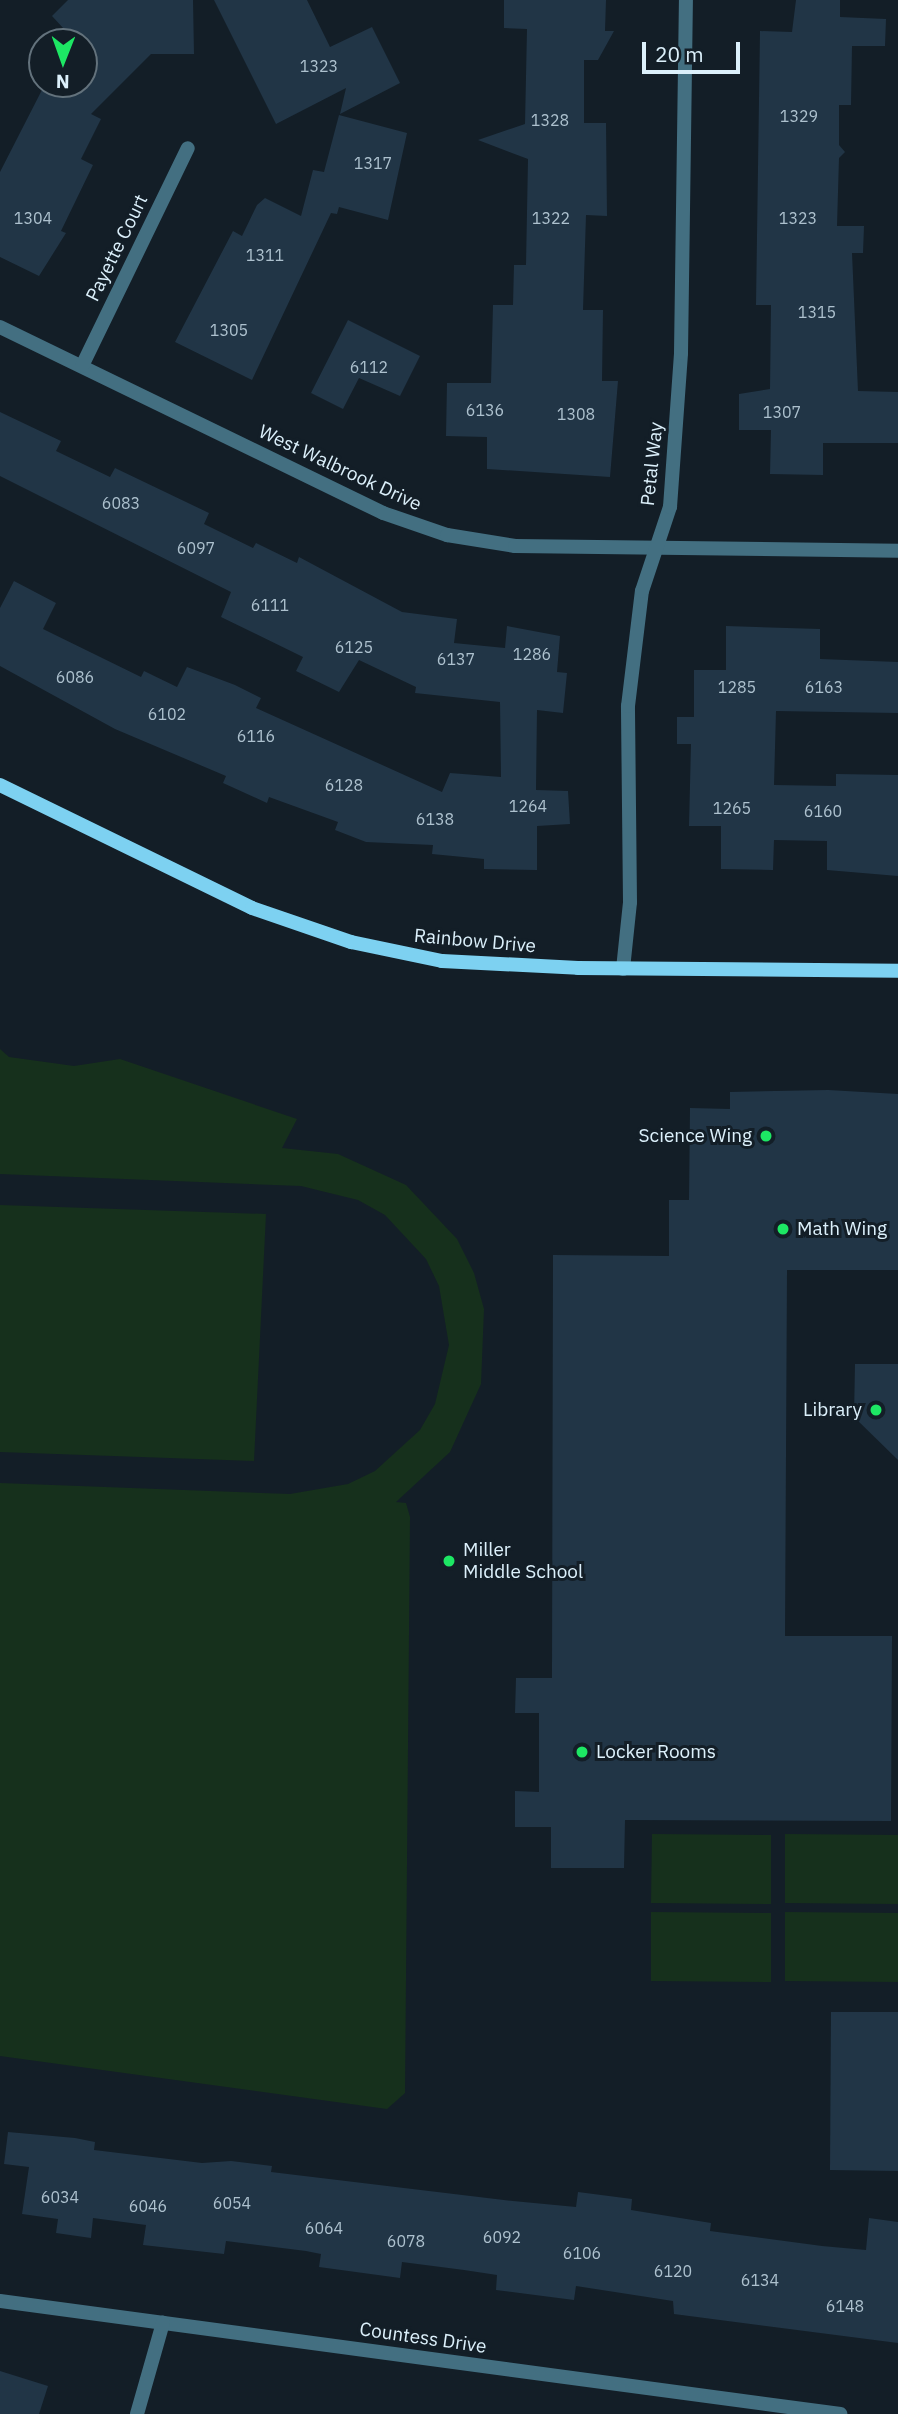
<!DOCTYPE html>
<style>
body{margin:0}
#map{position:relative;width:898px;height:2414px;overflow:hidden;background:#131e27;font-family:"IBM Plex Sans",sans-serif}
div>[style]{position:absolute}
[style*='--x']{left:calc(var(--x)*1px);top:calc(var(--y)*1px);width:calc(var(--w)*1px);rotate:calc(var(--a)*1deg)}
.green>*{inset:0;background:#16301c}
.building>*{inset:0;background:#213546}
.street>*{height:14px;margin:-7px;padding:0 7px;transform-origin:7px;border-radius:7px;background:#436f81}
.secondary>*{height:14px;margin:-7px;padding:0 7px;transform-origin:7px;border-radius:7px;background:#7dd1f1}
.dots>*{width:19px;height:19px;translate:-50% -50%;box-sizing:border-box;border:4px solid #131e27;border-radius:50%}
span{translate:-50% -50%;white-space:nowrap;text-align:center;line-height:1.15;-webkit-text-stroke:6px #131e27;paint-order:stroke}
.number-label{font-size:16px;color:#adc1ce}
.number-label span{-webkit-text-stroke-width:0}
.street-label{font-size:19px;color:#dcf0fb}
.poi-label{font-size:19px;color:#dcf0fb}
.right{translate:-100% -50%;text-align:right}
.left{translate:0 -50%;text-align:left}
.north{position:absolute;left:28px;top:28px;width:70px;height:70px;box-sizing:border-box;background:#131e27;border:2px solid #63727c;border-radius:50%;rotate:181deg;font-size:19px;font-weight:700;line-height:28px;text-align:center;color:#dcf0fb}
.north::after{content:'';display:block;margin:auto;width:24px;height:32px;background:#1de764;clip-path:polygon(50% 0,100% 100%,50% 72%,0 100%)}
.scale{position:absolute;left:642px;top:42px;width:98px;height:32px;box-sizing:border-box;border:4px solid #dcf0fb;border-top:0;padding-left:9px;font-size:21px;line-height:24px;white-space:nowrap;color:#dcf0fb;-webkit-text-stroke:5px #131e27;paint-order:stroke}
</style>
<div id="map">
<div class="green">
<i style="clip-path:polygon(0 1049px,9px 1057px,74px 1066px,120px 1059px,297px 1119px,282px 1148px,338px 1154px,406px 1185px,457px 1239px,474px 1273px,484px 1309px,481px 1384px,450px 1452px,396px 1502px,406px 1503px,410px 1517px,405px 2093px,387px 2109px,0 2056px,0 1483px,290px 1494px,348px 1484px,375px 1471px,420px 1430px,435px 1404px,449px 1345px,439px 1286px,426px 1259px,385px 1215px,358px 1200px,301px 1186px,0 1174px)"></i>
<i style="clip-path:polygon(0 1205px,266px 1214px,254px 1461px,0 1452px)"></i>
<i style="clip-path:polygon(652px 1834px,771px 1835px,771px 1904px,651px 1903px)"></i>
<i style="clip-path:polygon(785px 1834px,898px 1835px,898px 1904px,785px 1903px)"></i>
<i style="clip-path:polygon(651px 1912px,771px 1913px,771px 1982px,651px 1981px)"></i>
<i style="clip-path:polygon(785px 1912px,898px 1913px,898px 1982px,785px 1981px)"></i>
</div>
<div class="building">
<i style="clip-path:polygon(68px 0,193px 0,194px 54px,151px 54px,91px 114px,101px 119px,81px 159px,93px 165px,61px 231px,66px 233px,39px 276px,0 257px,0 172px,45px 84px,84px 84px,84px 42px,51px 42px,64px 29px,52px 16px)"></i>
<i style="clip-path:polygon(214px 0,307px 0,330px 47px,372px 27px,400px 83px,340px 114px,346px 88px,276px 124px)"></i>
<i style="clip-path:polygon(504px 0,606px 0,605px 31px,614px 31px,598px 60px,584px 60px,584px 123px,606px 123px,607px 216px,586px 215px,583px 310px,603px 310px,602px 381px,618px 381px,610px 477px,487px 469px,487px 437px,446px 436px,447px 383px,491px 383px,493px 305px,513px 305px,514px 265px,526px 265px,528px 159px,478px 140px,525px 124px,527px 29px,504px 28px)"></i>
<i style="clip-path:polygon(796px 0,840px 0,840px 17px,886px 19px,885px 46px,852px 46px,851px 105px,839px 105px,839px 145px,845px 152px,839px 158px,837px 226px,864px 226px,863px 253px,852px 253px,858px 391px,898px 392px,898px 443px,823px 443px,823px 475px,770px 474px,771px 430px,739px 430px,739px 394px,770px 389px,771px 305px,756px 305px,760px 31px,792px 32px)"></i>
<i style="clip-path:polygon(42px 50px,42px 75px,30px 63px)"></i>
<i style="clip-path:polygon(339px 115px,407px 133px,388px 220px,339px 207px,337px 214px,331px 213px,252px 380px,175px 342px,233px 231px,242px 236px,257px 205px,265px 198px,301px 216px,313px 170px,324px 172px)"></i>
<i style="clip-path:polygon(348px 320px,420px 356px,400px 396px,359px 378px,343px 409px,311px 393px)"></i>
<i style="clip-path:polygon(0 412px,61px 441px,56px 451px,110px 477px,115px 468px,209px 513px,204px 524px,253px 548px,256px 543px,297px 563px,299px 557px,402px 612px,457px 619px,454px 643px,505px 648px,507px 626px,560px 636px,557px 672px,567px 673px,563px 713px,537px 710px,536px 790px,568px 791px,570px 824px,537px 826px,537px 870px,484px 869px,484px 859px,432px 854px,433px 845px,366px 842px,335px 830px,338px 822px,269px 797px,267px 803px,223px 783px,226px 776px,115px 729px,0 666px,0 608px,14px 581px,56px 603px,43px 629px,141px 677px,144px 671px,177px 687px,187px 667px,235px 685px,261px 698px,256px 708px,442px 792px,450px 773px,501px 777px,500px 702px,415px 693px,416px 687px,359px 660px,339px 692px,296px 671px,303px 657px,221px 617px,231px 592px,0 476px)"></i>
<i style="clip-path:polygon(726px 626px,820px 629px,820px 659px,898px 662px,898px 713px,776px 711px,774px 785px,836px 786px,836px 774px,898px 775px,898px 876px,827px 870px,827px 841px,774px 840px,773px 870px,721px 869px,721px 826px,689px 826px,691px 744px,677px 744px,677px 717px,694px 717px,694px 670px,726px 670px)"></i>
<i style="clip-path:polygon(828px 1090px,898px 1094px,898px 1270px,787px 1270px,785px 1636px,892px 1636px,891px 1821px,625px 1820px,624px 1868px,551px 1868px,551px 1827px,515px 1827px,515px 1791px,539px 1792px,539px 1713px,515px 1713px,516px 1678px,552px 1678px,553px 1255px,669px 1256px,669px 1200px,689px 1200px,690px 1108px,730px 1109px,730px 1092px)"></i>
<i style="clip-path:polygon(855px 1364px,898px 1364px,898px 1460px,854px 1417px)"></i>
<i style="clip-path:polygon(831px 2012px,898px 2012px,898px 2171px,830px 2170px)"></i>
<i style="clip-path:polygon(8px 2132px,75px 2138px,95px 2142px,94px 2150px,202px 2163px,231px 2161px,272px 2166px,271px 2172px,513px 2201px,576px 2207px,578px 2192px,632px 2199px,631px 2210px,711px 2223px,710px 2231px,822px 2246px,866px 2250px,869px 2218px,898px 2222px,898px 2343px,674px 2314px,673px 2301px,576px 2286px,574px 2300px,496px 2290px,497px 2275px,464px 2270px,402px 2262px,400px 2278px,319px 2267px,321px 2254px,306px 2251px,226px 2241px,224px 2254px,143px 2245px,146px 2225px,93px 2218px,91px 2238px,56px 2233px,58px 2219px,22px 2214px,29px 2167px,4px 2164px)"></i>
<i style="clip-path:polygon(0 2371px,48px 2386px,39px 2414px,0 2414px)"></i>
</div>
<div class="street">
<i style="--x:0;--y:327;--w:426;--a:25.9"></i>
<i style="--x:383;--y:513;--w:68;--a:19"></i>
<i style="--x:447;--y:535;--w:69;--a:9.2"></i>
<i style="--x:515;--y:546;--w:383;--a:0.7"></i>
<i style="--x:82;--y:366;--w:242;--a:-64.1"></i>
<i style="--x:623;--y:969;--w:67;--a:-84"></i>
<i style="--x:630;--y:902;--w:196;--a:-90.6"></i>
<i style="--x:628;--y:706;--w:116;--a:-83.1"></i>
<i style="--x:642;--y:591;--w:89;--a:-71.6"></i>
<i style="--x:670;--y:507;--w:154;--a:-85.9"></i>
<i style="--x:681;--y:353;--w:353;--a:-89.2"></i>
<i style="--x:0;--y:2301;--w:848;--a:7.66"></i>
<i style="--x:137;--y:2414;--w:95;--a:-74.1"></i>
</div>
<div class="secondary">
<i style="--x:0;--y:785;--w:280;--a:26"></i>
<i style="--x:252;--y:908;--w:105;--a:19"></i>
<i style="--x:351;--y:942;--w:93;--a:11.8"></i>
<i style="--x:442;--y:961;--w:136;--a:2.9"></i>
<i style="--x:578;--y:968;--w:320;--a:0.5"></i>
</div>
<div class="dots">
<i style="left:766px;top:1136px;background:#1de764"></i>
<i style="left:783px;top:1229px;background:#1de764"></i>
<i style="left:876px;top:1410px;background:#1de764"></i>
<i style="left:449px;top:1561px;background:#1de764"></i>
<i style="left:582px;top:1752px;background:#1de764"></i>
</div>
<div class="number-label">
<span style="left:319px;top:66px">1323</span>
<span style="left:799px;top:116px">1329</span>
<span style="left:550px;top:120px">1328</span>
<span style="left:373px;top:163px">1317</span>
<span style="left:33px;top:218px">1304</span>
<span style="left:551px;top:218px">1322</span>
<span style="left:798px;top:218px">1323</span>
<span style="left:265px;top:255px">1311</span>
<span style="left:817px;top:312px">1315</span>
<span style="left:229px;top:330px">1305</span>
<span style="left:369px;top:367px">6112</span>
<span style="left:485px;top:410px">6136</span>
<span style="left:782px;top:412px">1307</span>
<span style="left:576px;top:414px">1308</span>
<span style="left:121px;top:503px">6083</span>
<span style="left:196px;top:548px">6097</span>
<span style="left:270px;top:605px">6111</span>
<span style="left:354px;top:647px">6125</span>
<span style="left:532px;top:654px">1286</span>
<span style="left:456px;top:659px">6137</span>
<span style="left:75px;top:677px">6086</span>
<span style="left:737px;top:687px">1285</span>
<span style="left:824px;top:687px">6163</span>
<span style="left:167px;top:714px">6102</span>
<span style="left:256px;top:736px">6116</span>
<span style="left:344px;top:785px">6128</span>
<span style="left:528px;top:806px">1264</span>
<span style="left:732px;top:808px">1265</span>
<span style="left:823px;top:811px">6160</span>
<span style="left:435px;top:819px">6138</span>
<span style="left:60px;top:2197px">6034</span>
<span style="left:232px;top:2203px">6054</span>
<span style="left:148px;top:2206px">6046</span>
<span style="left:324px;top:2228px">6064</span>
<span style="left:502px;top:2237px">6092</span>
<span style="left:406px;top:2241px">6078</span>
<span style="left:582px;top:2253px">6106</span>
<span style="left:673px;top:2271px">6120</span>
<span style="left:760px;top:2280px">6134</span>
<span style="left:845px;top:2306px">6148</span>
</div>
<div class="street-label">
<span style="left:117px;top:248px;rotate:-64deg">Payette Court</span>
<span style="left:652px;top:464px;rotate:-84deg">Petal Way</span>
<span style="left:340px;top:468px;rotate:25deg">West Walbrook Drive</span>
<span style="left:475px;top:941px;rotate:5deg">Rainbow Drive</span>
<span style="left:423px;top:2338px;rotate:8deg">Countess Drive</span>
</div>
<div class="poi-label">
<span class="right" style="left:752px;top:1136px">Science Wing</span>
<span class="left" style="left:797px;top:1229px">Math Wing</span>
<span class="right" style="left:862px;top:1410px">Library</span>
<span class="left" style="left:463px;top:1561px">Miller<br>Middle School</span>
<span class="left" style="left:596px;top:1752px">Locker Rooms</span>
</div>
<div class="north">N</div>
<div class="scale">20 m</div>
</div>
